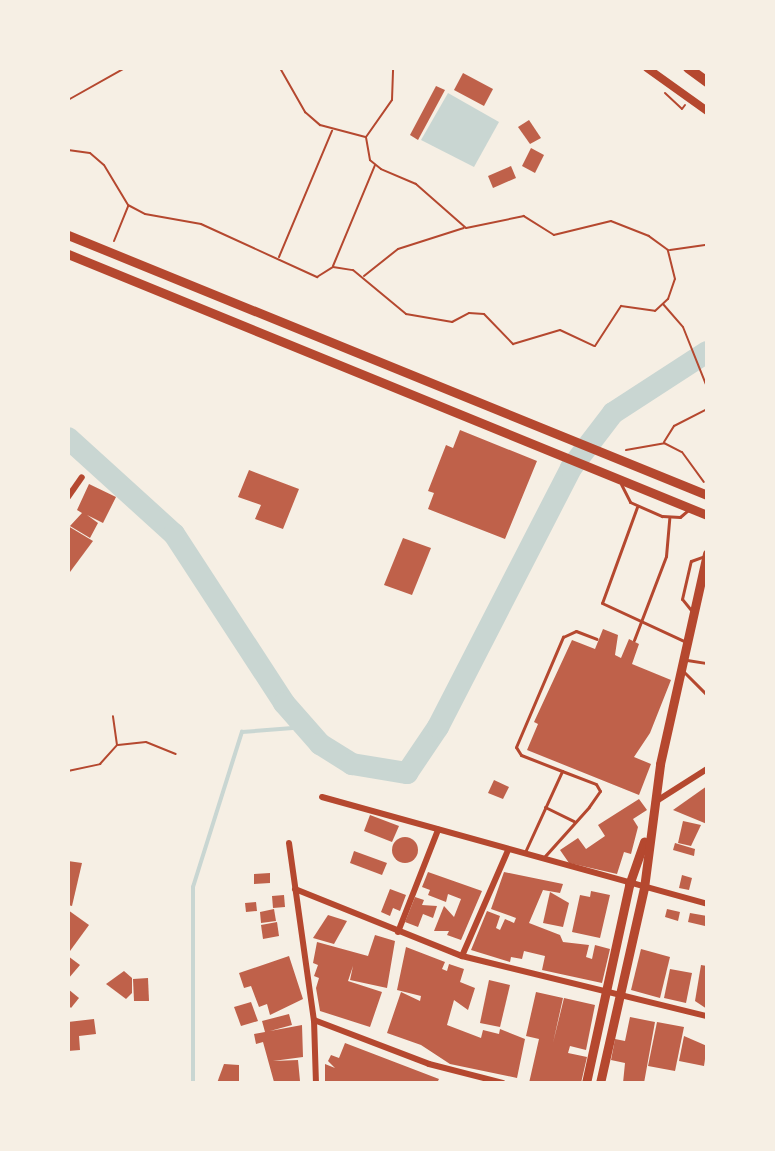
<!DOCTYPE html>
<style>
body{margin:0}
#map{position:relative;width:775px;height:1151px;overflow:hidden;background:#f6efe4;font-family:"Zilla Slab",serif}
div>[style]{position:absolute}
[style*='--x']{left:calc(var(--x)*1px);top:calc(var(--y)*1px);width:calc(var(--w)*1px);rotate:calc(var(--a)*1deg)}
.water>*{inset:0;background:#c9d6d2}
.stream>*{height:4px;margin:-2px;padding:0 2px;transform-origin:2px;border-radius:2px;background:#c9d6d2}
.river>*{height:22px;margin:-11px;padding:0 11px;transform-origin:11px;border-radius:11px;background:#c9d6d2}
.building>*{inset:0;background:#bf614a}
.round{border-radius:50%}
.path>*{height:2px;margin:-1px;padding:0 1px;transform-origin:1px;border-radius:1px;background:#b5482f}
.service>*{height:3px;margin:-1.5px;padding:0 1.5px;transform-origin:1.5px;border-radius:1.5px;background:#b5482f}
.minor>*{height:6px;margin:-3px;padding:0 3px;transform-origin:3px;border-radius:3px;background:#b5482f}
.tertiary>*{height:8px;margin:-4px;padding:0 4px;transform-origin:4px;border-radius:4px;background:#b5482f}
.secondary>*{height:9px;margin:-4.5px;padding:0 4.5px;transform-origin:4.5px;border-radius:4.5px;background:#b5482f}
.trunk>*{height:10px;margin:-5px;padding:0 5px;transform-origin:5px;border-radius:5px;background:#b5482f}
span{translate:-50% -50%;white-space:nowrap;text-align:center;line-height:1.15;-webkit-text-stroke:6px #f6efe4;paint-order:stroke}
.frame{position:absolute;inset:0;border:70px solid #f6efe4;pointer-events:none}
</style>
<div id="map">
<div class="water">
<i style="clip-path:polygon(448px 93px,499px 122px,474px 167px,421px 140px)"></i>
</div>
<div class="stream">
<i style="--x:193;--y:1083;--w:196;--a:-90"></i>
<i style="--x:193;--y:887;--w:163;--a:-72.5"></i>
<i style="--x:242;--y:732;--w:64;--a:-4.5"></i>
</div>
<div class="river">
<i style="--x:68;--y:438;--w:143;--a:42.2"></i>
<i style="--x:174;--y:534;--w:202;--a:56.9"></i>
<i style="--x:284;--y:703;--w:55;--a:48.7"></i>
<i style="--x:320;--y:744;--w:38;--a:32"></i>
<i style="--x:352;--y:764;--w:56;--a:9.3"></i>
<i style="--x:407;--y:773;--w:55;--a:-56"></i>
<i style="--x:438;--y:727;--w:291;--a:-62.8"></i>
<i style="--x:571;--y:468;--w:69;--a:-52.6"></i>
<i style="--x:613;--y:413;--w:112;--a:-33"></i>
</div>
<div class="building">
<i style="clip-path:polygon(463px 73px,493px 89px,484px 106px,454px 90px)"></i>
<i style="clip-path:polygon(436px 86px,445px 90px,418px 140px,410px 135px)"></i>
<i style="clip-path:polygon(529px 120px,541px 138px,530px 144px,518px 127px)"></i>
<i style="clip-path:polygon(531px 148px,544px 155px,535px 173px,522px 166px)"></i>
<i style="clip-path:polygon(511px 166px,516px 178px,493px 188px,488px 176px)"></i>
<i style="clip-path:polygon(460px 430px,537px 461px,505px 539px,428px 509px,434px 493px,428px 491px,446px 445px,453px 448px)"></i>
<i style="clip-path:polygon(249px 470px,299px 489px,283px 529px,255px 519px,261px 505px,238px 497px)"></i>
<i style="clip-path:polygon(89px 484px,116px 497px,103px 523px,87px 515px,98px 523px,90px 538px,70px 526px,82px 513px,77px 510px)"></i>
<i style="clip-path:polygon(68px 526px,93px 541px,70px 572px,68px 570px)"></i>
<i style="clip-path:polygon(403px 538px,431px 548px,412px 595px,384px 585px)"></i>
<i style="clip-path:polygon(603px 629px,618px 635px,615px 655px,621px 658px,629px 639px,639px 644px,632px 664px,671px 680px,650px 733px,634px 757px,651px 764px,639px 795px,527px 750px,538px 724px,534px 722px,572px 640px,595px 649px)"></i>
<i style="clip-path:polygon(494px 780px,509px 787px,503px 799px,488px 793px)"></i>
<i style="clip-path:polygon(707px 786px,707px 824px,673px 810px)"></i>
<i style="clip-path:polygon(639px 799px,647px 810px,633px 819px,638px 827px,631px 854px,624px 852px,617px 874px,569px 863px,560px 850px,578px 838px,586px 849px,605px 836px,598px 825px)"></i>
<i style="clip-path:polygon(370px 815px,399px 826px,392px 842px,364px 831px)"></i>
<i style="clip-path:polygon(683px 821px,701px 825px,691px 846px,678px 843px)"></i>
<i class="round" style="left:392px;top:837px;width:26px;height:26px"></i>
<i style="clip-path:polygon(675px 843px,695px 849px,694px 856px,673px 850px)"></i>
<i style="clip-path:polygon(354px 851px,387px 863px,382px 875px,350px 863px)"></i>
<i style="clip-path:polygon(68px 861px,82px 863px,72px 906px,68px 905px)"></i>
<i style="clip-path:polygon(428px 872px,482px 891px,461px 940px,447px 935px,449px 931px,434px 931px,444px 906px,454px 917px,461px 899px,448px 894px,446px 902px,428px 895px,430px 890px,422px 887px)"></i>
<i style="clip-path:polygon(504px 872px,563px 884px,560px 893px,543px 890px,529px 923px,560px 935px,563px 942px,589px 945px,586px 957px,592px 959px,595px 945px,610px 949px,602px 983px,542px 970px,545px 956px,524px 951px,522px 959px,511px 957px,510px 962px,471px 950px,487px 911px,500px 916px,496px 928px,500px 930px,505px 919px,514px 923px,516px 918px,491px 909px)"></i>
<i style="clip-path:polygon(270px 873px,270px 883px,254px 884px,254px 874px)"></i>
<i style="clip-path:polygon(682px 875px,692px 878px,689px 890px,679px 888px)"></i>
<i style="clip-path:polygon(390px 889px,406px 895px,400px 911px,393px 908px,390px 916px,381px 912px)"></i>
<i style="clip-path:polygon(591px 891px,610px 895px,600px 938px,572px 932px,580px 895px,590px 897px)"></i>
<i style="clip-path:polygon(550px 892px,569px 903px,563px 927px,543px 923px)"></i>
<i style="clip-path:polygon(284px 895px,285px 907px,273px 908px,272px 896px)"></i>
<i style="clip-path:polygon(415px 897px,424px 900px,422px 905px,437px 906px,433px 918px,423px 914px,418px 927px,405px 922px)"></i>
<i style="clip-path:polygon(256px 902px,257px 911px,246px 912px,245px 903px)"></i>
<i style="clip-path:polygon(274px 909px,276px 921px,261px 923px,260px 912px)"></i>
<i style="clip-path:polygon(667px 909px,680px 912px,678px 921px,665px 917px)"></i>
<i style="clip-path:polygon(68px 910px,89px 925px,70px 951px,68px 949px)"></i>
<i style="clip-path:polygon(690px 913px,707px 916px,705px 926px,688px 922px)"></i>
<i style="clip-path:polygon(328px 915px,347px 921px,334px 944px,313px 938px)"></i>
<i style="clip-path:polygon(277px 922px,279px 936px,263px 939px,261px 925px)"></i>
<i style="clip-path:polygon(375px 935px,395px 941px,387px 988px,350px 980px,353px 966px,348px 981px,382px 992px,370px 1027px,320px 1011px,316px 988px,319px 978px,314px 976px,318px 965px,313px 963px,317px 942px,368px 956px)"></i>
<i style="clip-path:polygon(406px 947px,445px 962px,442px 969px,447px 971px,449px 964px,464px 969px,460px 982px,475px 988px,468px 1010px,454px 1000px,447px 1025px,481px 1038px,483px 1030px,499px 1034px,500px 1029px,525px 1039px,517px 1078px,450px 1064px,421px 1045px,387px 1033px,401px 992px,420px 1001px,421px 996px,397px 990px)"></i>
<i style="clip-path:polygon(641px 949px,670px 957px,660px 998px,631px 990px)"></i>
<i style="clip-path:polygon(68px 956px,80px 965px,68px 979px)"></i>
<i style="clip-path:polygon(289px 956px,303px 999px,270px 1015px,267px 1004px,259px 1007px,251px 986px,244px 988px,239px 973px)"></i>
<i style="clip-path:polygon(701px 965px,707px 966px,707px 1009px,695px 1001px)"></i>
<i style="clip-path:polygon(670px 969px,692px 973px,686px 1003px,664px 998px)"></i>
<i style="clip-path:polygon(124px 971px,132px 978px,132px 993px,126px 999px,106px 984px)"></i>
<i style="clip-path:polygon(148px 978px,149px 1001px,134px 1001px,133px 979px)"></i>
<i style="clip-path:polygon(489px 980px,510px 985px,500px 1027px,480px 1023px)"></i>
<i style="clip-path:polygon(68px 989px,79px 998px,71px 1008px,68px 1005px)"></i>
<i style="clip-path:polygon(536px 992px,563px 998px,553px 1043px,564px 998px,595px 1005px,586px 1050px,570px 1046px,568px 1053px,587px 1057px,581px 1083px,529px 1083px,539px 1039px,526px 1036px)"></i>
<i style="clip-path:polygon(251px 1002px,258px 1021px,241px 1026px,234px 1007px)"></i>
<i style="clip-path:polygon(289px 1014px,292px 1025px,270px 1031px,302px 1025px,303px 1057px,273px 1061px,298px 1060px,300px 1081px,274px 1082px,263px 1042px,256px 1044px,254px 1034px,265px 1032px,262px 1021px)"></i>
<i style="clip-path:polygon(630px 1017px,655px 1022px,644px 1083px,623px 1083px,625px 1063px,611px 1060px,615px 1039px,625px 1041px)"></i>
<i style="clip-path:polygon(94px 1019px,96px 1034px,79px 1036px,80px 1050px,68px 1051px,68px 1022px)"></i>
<i style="clip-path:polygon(657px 1022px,684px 1027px,675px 1071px,648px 1066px)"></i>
<i style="clip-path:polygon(684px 1036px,707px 1046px,704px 1066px,679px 1061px)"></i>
<i style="clip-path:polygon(345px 1043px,439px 1079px,437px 1083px,325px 1083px,325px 1064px,335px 1068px,328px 1061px,331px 1055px,339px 1058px)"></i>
<i style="clip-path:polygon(224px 1064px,239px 1065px,239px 1083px,217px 1083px)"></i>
</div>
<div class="path">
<i style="--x:280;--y:68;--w:51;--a:60.4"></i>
<i style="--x:305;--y:112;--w:20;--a:41"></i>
<i style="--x:320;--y:125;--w:47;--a:14.9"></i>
<i style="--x:665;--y:93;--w:23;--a:43"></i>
<i style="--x:682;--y:109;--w:5;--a:-53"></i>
<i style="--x:68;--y:100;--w:65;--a:-29.3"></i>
<i style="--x:68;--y:150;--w:22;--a:8"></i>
<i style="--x:90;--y:153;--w:18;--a:41"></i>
<i style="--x:104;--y:165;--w:47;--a:59"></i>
<i style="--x:128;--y:205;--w:19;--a:28"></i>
<i style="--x:145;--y:214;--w:57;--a:10.1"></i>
<i style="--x:201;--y:224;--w:128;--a:24.6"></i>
<i style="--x:317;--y:277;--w:19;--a:-32"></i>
<i style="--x:333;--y:267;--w:20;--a:9"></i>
<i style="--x:353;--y:270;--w:69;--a:39.7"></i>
<i style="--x:406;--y:314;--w:47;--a:9.9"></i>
<i style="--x:452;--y:322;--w:19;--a:-28"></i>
<i style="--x:469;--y:313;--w:15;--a:4"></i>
<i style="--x:484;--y:314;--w:42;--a:46"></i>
<i style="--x:513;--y:344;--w:49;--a:-16.6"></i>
<i style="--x:560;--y:330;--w:38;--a:25"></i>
<i style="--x:595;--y:346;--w:48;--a:-57"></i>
<i style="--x:621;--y:306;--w:34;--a:8"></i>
<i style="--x:655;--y:311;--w:18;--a:-43"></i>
<i style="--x:668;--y:299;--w:21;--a:-71"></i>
<i style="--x:675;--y:279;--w:30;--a:-104"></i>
<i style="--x:668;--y:250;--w:24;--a:-144"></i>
<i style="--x:649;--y:236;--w:41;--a:-158.5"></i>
<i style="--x:611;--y:221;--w:59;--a:166.2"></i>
<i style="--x:554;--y:235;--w:36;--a:-148"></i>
<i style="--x:524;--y:216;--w:59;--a:168.3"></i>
<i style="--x:466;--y:228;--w:67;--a:-138.7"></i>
<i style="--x:416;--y:184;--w:38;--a:-157"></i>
<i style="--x:381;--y:169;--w:14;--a:-141"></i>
<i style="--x:370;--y:160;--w:23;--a:-100"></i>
<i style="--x:366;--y:137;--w:45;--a:-54.9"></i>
<i style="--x:392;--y:100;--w:32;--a:-88"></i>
<i style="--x:114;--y:241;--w:38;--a:-68"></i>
<i style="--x:670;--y:250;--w:37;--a:-8"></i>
<i style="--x:279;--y:257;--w:137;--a:-67.2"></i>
<i style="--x:333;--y:266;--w:109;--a:-67.4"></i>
<i style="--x:364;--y:276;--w:43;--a:-38.5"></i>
<i style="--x:398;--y:249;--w:69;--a:-17.7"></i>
<i style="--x:663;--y:304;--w:30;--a:49"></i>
<i style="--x:683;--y:327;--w:65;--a:68.2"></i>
<i style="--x:664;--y:442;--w:19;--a:-58"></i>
<i style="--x:674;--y:426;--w:37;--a:-27"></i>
<i style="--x:626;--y:450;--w:39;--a:-10"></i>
<i style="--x:664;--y:443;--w:20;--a:27"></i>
<i style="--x:682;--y:452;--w:37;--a:54"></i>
<i style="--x:118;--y:745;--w:28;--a:-6"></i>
<i style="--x:146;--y:742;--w:32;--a:22"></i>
<i style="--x:68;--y:771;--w:33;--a:-12"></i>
<i style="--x:100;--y:764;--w:25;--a:-48"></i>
<i style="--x:117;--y:745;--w:29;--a:-98"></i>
</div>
<div class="service">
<i style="--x:621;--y:484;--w:20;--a:63"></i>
<i style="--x:630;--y:502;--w:35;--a:24"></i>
<i style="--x:662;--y:516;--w:18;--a:3"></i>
<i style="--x:680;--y:517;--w:11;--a:-41"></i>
<i style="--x:637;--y:507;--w:102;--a:110"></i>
<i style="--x:602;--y:603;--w:93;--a:24.9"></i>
<i style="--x:691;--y:610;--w:14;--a:-129"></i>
<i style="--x:682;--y:599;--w:39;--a:-77"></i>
<i style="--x:691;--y:561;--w:12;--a:-20"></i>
<i style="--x:634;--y:640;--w:90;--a:-69.1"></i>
<i style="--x:666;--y:556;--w:38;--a:-85"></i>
<i style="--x:687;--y:660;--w:20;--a:9"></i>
<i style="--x:684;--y:672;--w:33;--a:45"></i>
<i style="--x:562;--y:771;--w:44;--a:-158.7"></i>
<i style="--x:521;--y:755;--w:9;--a:-122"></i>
<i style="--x:516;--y:747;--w:120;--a:-66.9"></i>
<i style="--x:563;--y:637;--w:14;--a:-25"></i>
<i style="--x:576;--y:631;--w:22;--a:21"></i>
<i style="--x:545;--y:807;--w:32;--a:26"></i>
<i style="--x:525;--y:852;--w:89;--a:-65.4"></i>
<i style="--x:562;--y:771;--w:36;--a:21"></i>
<i style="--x:596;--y:784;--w:8;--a:60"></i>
<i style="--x:600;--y:791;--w:19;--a:125"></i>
<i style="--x:589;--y:807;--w:66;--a:131.9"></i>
</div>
<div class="minor">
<i style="--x:68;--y:497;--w:24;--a:-55"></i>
<i style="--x:322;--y:797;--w:400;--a:15.5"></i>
<i style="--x:655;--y:802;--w:62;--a:-32.4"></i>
<i style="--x:289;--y:843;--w:179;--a:82"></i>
<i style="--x:314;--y:1020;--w:63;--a:88.2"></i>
<i style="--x:295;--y:889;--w:180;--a:21.9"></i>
<i style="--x:462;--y:956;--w:252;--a:13.8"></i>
<i style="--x:398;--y:932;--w:110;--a:-68.6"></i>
<i style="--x:462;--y:956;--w:116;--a:-66.5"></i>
<i style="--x:314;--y:1020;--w:123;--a:20.9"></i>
<i style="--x:429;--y:1064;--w:76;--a:14.4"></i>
</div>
<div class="tertiary">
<i style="--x:647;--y:68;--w:74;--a:35.6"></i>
</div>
<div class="secondary">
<i style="--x:68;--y:235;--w:690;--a:22.14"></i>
<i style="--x:68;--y:254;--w:690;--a:22.22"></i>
<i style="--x:586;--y:1083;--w:203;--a:-77.7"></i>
<i style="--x:629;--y:885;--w:46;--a:-70.8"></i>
<i style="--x:600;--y:1083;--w:200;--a:-77.3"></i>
<i style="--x:644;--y:888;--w:125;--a:-82.6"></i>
<i style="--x:660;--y:764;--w:216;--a:-77.4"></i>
</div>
<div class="trunk">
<i style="--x:688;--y:68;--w:24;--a:36"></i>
</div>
<div class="frame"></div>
</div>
